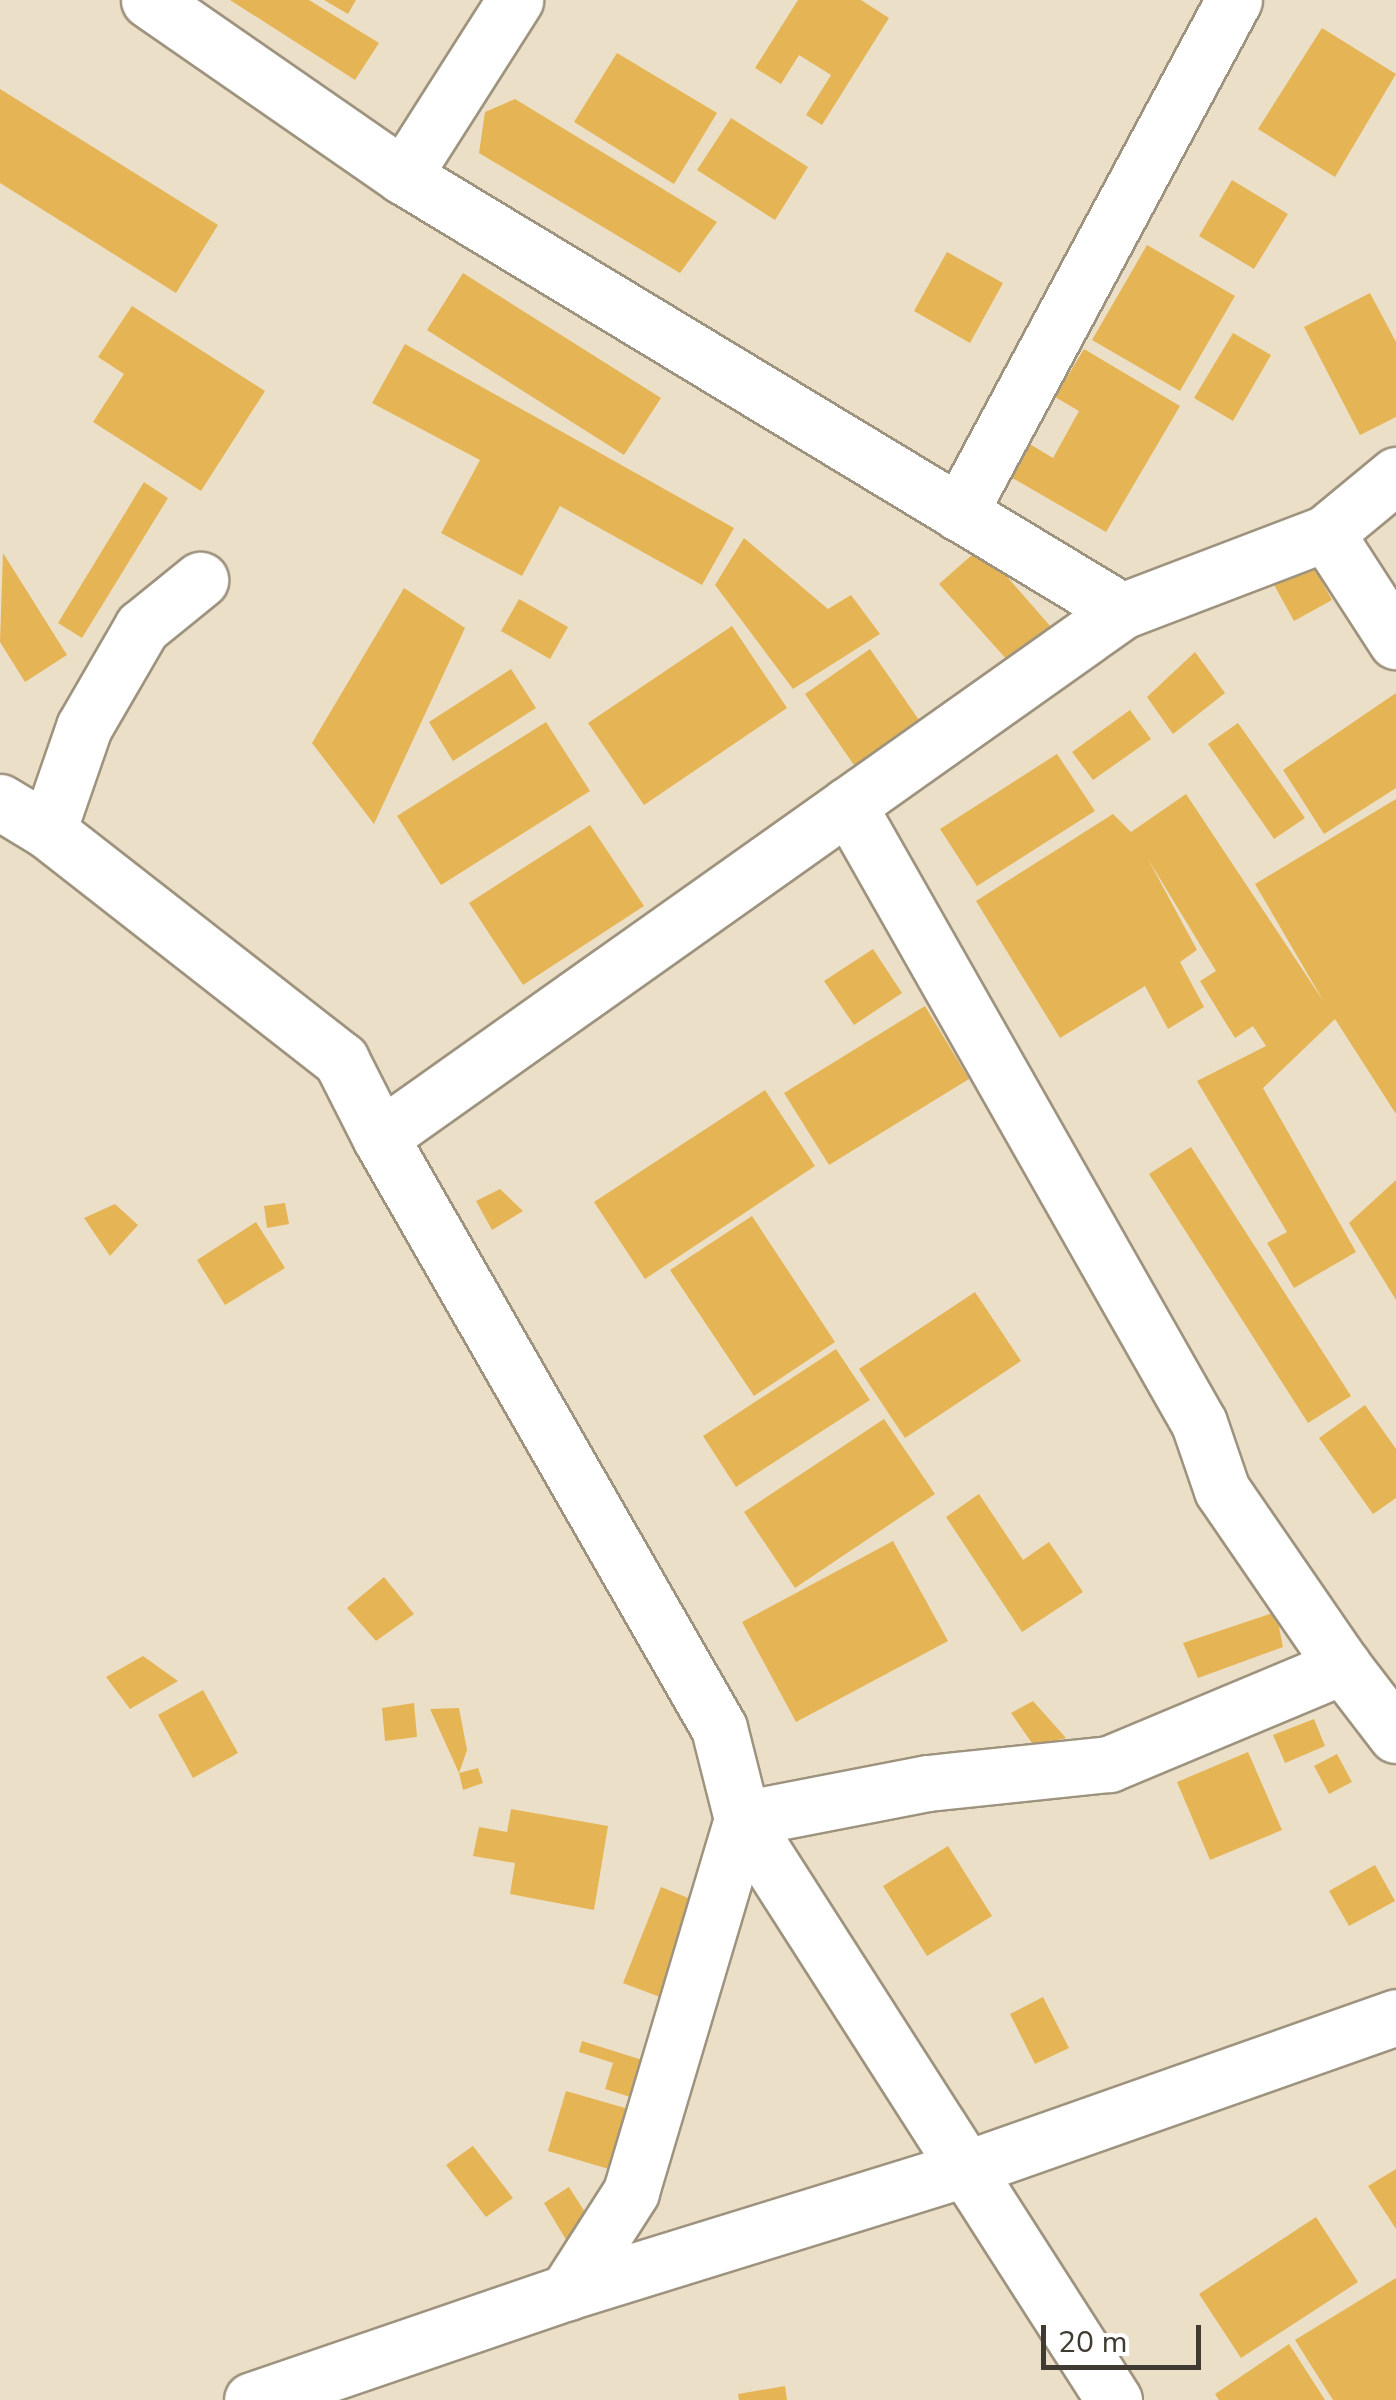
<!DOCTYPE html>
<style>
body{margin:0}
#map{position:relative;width:1396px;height:2400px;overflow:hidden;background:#ebdfc8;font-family:"Nunito Sans",sans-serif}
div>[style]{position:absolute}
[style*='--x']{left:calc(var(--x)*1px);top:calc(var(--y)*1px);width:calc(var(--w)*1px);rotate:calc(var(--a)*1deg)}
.building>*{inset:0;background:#e5b555}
.roads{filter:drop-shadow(2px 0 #9e937e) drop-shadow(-2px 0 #9e937e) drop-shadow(0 2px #9e937e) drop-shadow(0 -2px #9e937e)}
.street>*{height:55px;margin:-27.5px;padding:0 27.5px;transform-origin:27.5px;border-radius:27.5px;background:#fff}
span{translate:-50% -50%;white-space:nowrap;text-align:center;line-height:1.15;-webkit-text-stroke:8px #fff;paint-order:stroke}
.scale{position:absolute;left:1041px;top:2325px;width:160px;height:45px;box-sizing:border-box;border:5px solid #403b32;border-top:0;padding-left:12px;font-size:30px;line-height:35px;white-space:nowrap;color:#403b32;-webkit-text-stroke:8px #fff;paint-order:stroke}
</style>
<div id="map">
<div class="building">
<i style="clip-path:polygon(230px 0,309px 0,379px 43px,355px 80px)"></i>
<i style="clip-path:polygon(324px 0,356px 0,348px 14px)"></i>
<i style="clip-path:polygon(798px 0,861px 0,889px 18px,822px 125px,806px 115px,831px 75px,799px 55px,781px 84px,755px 68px)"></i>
<i style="clip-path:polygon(1322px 28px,1396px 74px,1335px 177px,1258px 129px)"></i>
<i style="clip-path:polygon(617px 53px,717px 113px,674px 184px,574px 122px)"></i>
<i style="clip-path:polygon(0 89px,218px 225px,176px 293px,0 183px)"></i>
<i style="clip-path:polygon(515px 99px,717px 222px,680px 273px,479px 153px,485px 112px)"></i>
<i style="clip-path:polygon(731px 118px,808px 167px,775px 220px,697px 170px)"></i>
<i style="clip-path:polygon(1232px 180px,1288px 214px,1254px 269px,1199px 236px)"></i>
<i style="clip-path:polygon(1147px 245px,1235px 296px,1180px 391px,1092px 340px)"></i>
<i style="clip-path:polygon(947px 252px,1003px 283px,970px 343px,914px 311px)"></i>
<i style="clip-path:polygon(463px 273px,661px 398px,624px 455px,427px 330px)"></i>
<i style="clip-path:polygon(1370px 293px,1396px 342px,1396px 417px,1360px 435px,1304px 327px)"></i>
<i style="clip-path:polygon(132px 306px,265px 391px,201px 491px,93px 422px,124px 374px,98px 357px)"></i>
<i style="clip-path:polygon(1233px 333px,1271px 355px,1233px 421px,1194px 398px)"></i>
<i style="clip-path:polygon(405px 344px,734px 528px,702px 585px,560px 506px,522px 576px,441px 533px,480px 460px,372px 403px)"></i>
<i style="clip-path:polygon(1084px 349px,1180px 406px,1106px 532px,1009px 476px,1028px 443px,1053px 458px,1079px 411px,1055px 397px)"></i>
<i style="clip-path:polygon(144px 482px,168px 498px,82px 638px,58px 623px)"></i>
<i style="clip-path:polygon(744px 538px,828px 609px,851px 595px,880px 634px,793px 689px,715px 585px)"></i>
<i style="clip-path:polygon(981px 547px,1058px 635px,1017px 671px,939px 584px)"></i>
<i style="clip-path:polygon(3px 553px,67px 655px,25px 682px,0 642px)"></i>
<i style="clip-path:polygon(1311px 562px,1332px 600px,1294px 621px,1273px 583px)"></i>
<i style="clip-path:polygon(404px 588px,465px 628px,374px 824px,312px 743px)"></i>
<i style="clip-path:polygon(519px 599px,568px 627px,550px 659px,501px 631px)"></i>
<i style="clip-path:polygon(732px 626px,787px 708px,644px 805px,588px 723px)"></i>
<i style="clip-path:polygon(870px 649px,921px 723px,856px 768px,805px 694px)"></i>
<i style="clip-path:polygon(1195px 652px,1225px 693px,1173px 734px,1147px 697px)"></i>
<i style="clip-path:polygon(511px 669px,536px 708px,453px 761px,429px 722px)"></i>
<i style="clip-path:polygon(1396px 693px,1396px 788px,1324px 834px,1283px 770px)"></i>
<i style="clip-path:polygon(1130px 710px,1151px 739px,1093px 780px,1072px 752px)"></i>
<i style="clip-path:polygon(546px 722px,590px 791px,441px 885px,397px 816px)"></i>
<i style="clip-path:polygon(1238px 723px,1305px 818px,1274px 839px,1208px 744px)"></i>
<i style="clip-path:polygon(1057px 754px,1095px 811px,977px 886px,940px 829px)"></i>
<i style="clip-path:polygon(1186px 794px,1324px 1002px,1255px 884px,1396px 799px,1396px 1114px,1335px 1019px,1263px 1088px,1356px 1252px,1294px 1288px,1267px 1243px,1287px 1232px,1197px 1081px,1266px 1046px,1253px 1026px,1235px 1038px,1200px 981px,1216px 971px,1148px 859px,1197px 950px,1180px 962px,1204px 1007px,1168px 1029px,1145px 986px,1060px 1038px,976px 901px,1113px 814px,1131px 832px)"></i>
<i style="clip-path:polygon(590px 825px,644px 906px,523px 985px,469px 903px)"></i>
<i style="clip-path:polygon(873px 949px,902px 993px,854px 1025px,824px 981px)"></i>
<i style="clip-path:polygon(925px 1006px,969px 1079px,829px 1165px,784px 1093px)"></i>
<i style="clip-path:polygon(765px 1090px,815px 1166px,645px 1279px,594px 1202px)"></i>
<i style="clip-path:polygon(1191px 1147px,1351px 1396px,1308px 1423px,1149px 1174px)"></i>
<i style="clip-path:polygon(1396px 1180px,1396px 1300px,1349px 1223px)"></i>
<i style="clip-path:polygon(500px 1189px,523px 1211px,492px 1230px,476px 1201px)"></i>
<i style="clip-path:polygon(285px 1203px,289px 1224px,267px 1228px,264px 1206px)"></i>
<i style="clip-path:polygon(115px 1204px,138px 1225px,110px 1256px,84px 1218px)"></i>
<i style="clip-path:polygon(752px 1216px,835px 1342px,754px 1396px,670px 1270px)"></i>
<i style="clip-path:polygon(256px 1222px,285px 1268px,225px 1305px,197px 1260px)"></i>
<i style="clip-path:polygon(975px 1292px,1021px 1361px,905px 1438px,859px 1369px)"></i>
<i style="clip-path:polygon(836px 1349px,870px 1400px,736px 1487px,703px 1436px)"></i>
<i style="clip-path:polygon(1365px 1405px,1396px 1449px,1396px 1498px,1373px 1514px,1319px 1438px)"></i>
<i style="clip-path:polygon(884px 1419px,935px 1494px,795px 1588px,744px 1512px)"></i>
<i style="clip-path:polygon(979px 1494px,1023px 1560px,1049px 1542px,1083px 1592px,1022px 1632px,946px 1517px)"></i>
<i style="clip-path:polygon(893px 1541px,948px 1641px,796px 1722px,742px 1622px)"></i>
<i style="clip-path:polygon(384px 1577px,414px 1614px,376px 1641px,347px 1608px)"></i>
<i style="clip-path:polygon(1276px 1612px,1283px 1647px,1198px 1678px,1183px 1643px)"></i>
<i style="clip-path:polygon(143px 1656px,178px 1681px,130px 1709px,106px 1677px)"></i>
<i style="clip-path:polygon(203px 1690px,238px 1753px,193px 1778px,158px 1715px)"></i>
<i style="clip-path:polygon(1033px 1701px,1066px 1738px,1034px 1746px,1011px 1713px)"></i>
<i style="clip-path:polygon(414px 1703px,417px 1737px,385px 1741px,382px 1708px)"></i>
<i style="clip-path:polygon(459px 1708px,467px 1750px,459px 1773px,430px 1709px)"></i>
<i style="clip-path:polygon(1314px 1719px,1325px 1746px,1285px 1763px,1273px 1735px)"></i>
<i style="clip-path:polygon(1248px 1752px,1282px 1830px,1210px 1860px,1177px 1782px)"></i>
<i style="clip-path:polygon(1337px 1754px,1352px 1782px,1329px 1794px,1314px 1766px)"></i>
<i style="clip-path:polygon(478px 1768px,483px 1783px,463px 1790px,459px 1773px)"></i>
<i style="clip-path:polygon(511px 1809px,608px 1826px,594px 1910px,510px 1894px,515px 1863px,473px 1856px,479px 1827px,507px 1832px)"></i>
<i style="clip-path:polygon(948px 1846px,992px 1916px,927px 1956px,883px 1886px)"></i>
<i style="clip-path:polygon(1375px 1865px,1395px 1901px,1349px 1926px,1329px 1891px)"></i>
<i style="clip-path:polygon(661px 1887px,698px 1902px,660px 1997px,623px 1983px)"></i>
<i style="clip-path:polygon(1043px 1997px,1069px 2048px,1035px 2064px,1010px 2014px)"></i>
<i style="clip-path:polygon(582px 2041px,655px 2064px,643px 2101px,605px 2089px,613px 2063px,579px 2052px)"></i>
<i style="clip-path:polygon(566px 2091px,646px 2114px,629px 2175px,548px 2151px)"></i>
<i style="clip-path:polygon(473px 2146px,513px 2198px,486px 2217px,446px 2165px)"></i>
<i style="clip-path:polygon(1396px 2169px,1396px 2229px,1368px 2186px)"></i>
<i style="clip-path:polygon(569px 2187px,597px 2231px,571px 2248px,544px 2203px)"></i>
<i style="clip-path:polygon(1316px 2217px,1358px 2282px,1241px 2358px,1199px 2294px)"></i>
<i style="clip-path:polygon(1396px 2278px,1396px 2400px,1333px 2400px,1295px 2340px)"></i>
<i style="clip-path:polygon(1289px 2344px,1325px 2400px,1219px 2400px,1215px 2394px)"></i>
<i style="clip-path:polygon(785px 2386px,787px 2400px,739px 2400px,738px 2394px)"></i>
</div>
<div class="roads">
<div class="street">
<i style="--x:149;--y:0;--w:309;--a:34.7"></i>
<i style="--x:403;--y:176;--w:840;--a:31.17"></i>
<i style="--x:403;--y:176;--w:209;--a:-57.5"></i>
<i style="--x:959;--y:513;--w:582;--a:-61.81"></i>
<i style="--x:1326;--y:533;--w:129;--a:57.1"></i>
<i style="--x:0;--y:802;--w:56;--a:31.1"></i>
<i style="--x:48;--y:831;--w:372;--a:38"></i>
<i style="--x:341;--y:1060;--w:86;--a:63.1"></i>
<i style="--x:380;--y:1137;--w:681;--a:60.16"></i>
<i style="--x:719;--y:1728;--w:94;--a:75.8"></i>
<i style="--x:742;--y:1819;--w:389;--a:106.6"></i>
<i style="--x:631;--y:2192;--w:119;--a:122.6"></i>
<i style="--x:848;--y:805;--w:711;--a:60.41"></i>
<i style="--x:1199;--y:1423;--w:71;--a:71.1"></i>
<i style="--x:1222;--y:1490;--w:214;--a:55.5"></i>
<i style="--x:1343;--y:1666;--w:87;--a:52.5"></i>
<i style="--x:48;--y:831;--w:110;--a:-70.9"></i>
<i style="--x:84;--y:727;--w:116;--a:-59.9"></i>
<i style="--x:142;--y:627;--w:75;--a:-39"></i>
<i style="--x:380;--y:1137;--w:910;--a:-35.33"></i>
<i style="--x:1122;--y:611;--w:218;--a:-20.9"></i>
<i style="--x:1326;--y:533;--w:91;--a:-39.6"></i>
<i style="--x:252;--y:2400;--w:333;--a:-18.9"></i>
<i style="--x:567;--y:2292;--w:420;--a:-17.2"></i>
<i style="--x:968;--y:2168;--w:454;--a:-19.4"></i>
<i style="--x:1114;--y:2400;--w:690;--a:-122.63"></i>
<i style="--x:742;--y:1819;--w:189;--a:-11"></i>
<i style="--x:928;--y:1783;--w:182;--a:-6"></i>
<i style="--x:1109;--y:1764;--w:254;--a:-22.7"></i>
</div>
</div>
<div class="scale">20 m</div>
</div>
